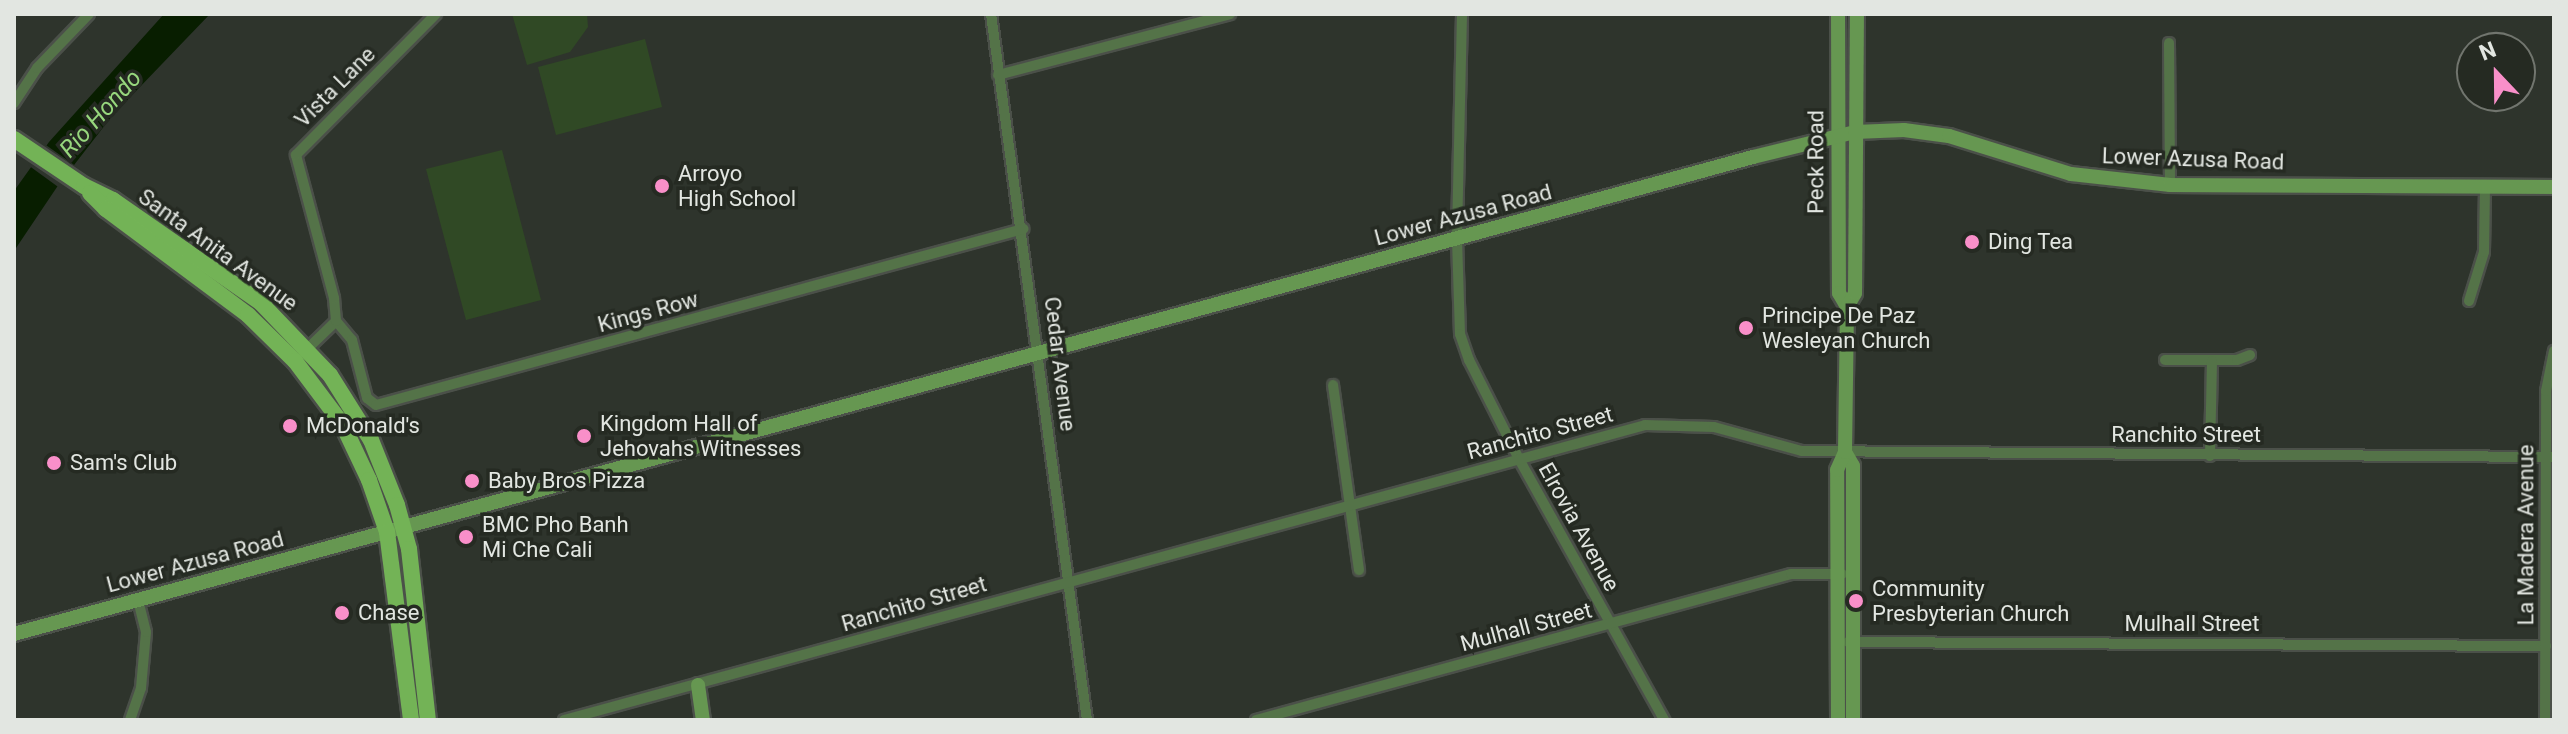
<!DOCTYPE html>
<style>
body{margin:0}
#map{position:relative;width:2568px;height:734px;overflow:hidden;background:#2e342c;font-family:Roboto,sans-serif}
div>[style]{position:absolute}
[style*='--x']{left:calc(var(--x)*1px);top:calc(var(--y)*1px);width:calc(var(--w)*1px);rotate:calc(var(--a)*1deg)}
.green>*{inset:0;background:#304925}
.water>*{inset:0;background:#081e00}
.pier>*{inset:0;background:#2e342c}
.roads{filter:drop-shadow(2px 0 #4b5049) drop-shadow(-2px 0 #4b5049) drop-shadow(0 2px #4b5049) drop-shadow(0 -2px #4b5049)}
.street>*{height:10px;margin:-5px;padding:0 5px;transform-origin:5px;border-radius:5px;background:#547348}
.secondary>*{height:14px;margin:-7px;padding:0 7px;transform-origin:7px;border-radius:7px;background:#669751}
.primary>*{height:16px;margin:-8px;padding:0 8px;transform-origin:8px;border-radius:8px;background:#73b356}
.dots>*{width:22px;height:22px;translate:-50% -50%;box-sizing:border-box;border:4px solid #252a22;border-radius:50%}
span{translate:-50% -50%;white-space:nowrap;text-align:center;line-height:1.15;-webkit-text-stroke:7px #252a22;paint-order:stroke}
.street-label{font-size:22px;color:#e2e6e1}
.poi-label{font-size:22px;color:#e2e6e1}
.left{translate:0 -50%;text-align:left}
.water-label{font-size:24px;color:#97d77d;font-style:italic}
.frame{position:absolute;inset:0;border:16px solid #e2e6e1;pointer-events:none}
.north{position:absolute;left:2456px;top:32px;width:80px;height:80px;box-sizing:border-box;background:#252a22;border:2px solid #71756e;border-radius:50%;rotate:338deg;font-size:22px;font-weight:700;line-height:32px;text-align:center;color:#e2e6e1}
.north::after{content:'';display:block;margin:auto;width:28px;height:36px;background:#f98fc9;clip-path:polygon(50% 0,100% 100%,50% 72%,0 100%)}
</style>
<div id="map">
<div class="green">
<i style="clip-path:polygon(512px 14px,587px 14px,588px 27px,570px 52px,527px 65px)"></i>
<i style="clip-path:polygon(645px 39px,662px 107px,556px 135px,538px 67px)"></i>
<i style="clip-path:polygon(502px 150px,541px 300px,466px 320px,426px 169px)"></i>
</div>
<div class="water">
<i style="clip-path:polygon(164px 14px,210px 14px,112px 116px,57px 187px,14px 251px,14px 191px,49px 142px)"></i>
</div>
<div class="pier">
<i style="clip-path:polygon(43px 143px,77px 167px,61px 189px,28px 165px)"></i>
</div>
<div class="roads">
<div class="street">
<i style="--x:991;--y:14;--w:712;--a:82.26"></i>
<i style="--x:1462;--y:14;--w:225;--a:91.3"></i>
<i style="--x:1457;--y:239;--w:95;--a:88.2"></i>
<i style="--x:1460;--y:334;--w:28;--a:71"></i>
<i style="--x:1469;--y:360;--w:111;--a:63.2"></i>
<i style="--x:1519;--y:459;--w:299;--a:60.9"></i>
<i style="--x:2169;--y:43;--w:142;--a:89.6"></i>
<i style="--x:998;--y:75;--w:240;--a:-14.7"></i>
<i style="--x:14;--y:103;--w:42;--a:-56.7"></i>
<i style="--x:37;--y:68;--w:75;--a:-46.1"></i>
<i style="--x:2469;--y:301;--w:51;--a:-73"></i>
<i style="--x:2484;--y:252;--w:66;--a:-89.1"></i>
<i style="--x:336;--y:321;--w:25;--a:50"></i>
<i style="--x:352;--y:340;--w:60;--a:75.5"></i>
<i style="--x:367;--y:398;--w:11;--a:38"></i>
<i style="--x:376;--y:405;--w:671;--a:-15.22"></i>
<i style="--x:302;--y:354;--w:47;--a:-44.1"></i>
<i style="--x:336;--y:321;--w:23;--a:-95"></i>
<i style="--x:334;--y:298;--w:148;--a:-104.9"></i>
<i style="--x:296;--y:155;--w:199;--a:-45.2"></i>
<i style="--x:2165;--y:360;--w:72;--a:0"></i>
<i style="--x:2237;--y:360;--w:14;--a:-21"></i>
<i style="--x:1333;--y:385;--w:187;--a:82"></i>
<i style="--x:2210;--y:456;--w:95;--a:-88.8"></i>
<i style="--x:1848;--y:642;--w:698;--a:0.33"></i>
<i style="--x:130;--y:720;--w:34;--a:-71"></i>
<i style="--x:141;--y:688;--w:56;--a:-84.9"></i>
<i style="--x:146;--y:632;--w:32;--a:-104"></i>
<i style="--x:564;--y:720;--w:1121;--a:-15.26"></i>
<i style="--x:1645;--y:425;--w:69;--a:1.7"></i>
<i style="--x:1714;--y:427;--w:91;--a:15.3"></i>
<i style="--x:1802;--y:451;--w:752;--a:0.46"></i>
<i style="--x:1256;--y:720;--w:555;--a:-15.26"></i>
<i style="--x:1791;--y:574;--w:51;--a:0"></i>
<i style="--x:2545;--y:720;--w:329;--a:-89.8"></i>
<i style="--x:2546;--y:391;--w:41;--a:-78.7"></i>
</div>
<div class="secondary">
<i style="--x:1838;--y:14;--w:279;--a:89.8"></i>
<i style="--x:1839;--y:293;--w:16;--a:60"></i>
<i style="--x:1845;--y:452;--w:16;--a:60"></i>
<i style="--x:1853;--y:466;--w:254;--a:90"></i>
<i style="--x:14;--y:634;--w:1803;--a:-15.34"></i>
<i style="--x:1753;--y:157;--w:105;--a:-13.8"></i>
<i style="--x:1855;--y:132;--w:49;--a:-2.3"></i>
<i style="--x:1904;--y:130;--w:45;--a:7.6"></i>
<i style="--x:1949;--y:136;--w:128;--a:17.3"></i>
<i style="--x:2071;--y:174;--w:100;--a:6.3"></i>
<i style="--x:2170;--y:185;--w:384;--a:0.3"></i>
<i style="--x:698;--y:685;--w:35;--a:82"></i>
<i style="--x:1838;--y:720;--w:250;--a:-90.2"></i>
<i style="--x:1837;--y:470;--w:20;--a:-66"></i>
<i style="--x:1845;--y:452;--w:145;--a:-89.2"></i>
<i style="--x:1847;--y:307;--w:16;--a:-60"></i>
<i style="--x:1855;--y:293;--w:279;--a:-89.6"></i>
</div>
<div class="primary">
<i style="--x:14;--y:139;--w:84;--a:33.9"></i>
<i style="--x:84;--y:186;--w:32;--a:26"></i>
<i style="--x:113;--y:200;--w:180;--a:34.8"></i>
<i style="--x:261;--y:303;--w:100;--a:46.2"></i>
<i style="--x:330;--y:375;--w:77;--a:57.8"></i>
<i style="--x:371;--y:440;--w:70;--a:68.2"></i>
<i style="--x:397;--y:505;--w:46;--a:74.7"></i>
<i style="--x:409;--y:549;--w:172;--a:83.7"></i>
<i style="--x:90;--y:193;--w:23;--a:45"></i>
<i style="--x:106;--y:209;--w:177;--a:36.7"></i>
<i style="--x:248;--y:315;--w:66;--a:44.4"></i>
<i style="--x:295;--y:361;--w:80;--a:53.1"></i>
<i style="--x:343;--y:425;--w:61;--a:64.7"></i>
<i style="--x:369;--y:480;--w:55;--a:70.9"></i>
<i style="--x:387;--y:532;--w:190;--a:82.7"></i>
</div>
</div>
<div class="dots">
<i style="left:662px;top:186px;background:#f98fc9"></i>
<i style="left:1972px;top:242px;background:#f98fc9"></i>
<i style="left:1746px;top:328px;background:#f98fc9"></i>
<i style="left:290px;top:426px;background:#f98fc9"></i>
<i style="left:584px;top:436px;background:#f98fc9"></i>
<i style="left:54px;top:463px;background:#f98fc9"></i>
<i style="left:472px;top:481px;background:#f98fc9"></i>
<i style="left:466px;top:537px;background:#f98fc9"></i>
<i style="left:1856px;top:601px;background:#f98fc9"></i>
<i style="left:342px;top:613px;background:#f98fc9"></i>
</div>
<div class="street-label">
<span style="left:335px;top:87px;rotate:-45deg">Vista Lane</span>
<span style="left:2193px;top:159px;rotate:2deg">Lower Azusa Road</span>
<span style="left:1816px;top:162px;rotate:-90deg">Peck Road</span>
<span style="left:1463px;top:215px;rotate:-15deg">Lower Azusa Road</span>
<span style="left:218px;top:250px;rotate:36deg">Santa Anita Avenue</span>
<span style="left:648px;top:312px;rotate:-15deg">Kings Row</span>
<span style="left:1060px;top:364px;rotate:83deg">Cedar Avenue</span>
<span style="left:1540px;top:433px;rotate:-15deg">Ranchito Street</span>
<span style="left:2186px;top:435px">Ranchito Street</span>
<span style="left:1579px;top:527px;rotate:61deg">Elrovia Avenue</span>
<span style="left:2526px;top:535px;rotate:-90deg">La Madera Avenue</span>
<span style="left:195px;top:562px;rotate:-15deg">Lower Azusa Road</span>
<span style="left:914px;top:604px;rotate:-16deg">Ranchito Street</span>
<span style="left:2192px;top:624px">Mulhall Street</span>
<span style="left:1526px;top:627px;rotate:-15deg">Mulhall Street</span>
</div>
<div class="poi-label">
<span class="left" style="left:678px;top:186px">Arroyo<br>High School</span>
<span class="left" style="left:1988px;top:242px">Ding Tea</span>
<span class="left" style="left:1762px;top:328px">Principe De Paz<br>Wesleyan Church</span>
<span class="left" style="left:600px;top:436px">Kingdom Hall of<br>Jehovahs Witnesses</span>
<span class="left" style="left:306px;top:426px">McDonald's</span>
<span class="left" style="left:70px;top:463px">Sam's Club</span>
<span class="left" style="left:488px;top:481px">Baby Bros Pizza</span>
<span class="left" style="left:482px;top:537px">BMC Pho Banh<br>Mi Che Cali</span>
<span class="left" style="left:1872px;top:601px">Community<br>Presbyterian Church</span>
<span class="left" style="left:358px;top:613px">Chase</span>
</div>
<div class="water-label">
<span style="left:101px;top:114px;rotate:-48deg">Rio Hondo</span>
</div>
<div class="frame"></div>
<div class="north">N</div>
</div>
